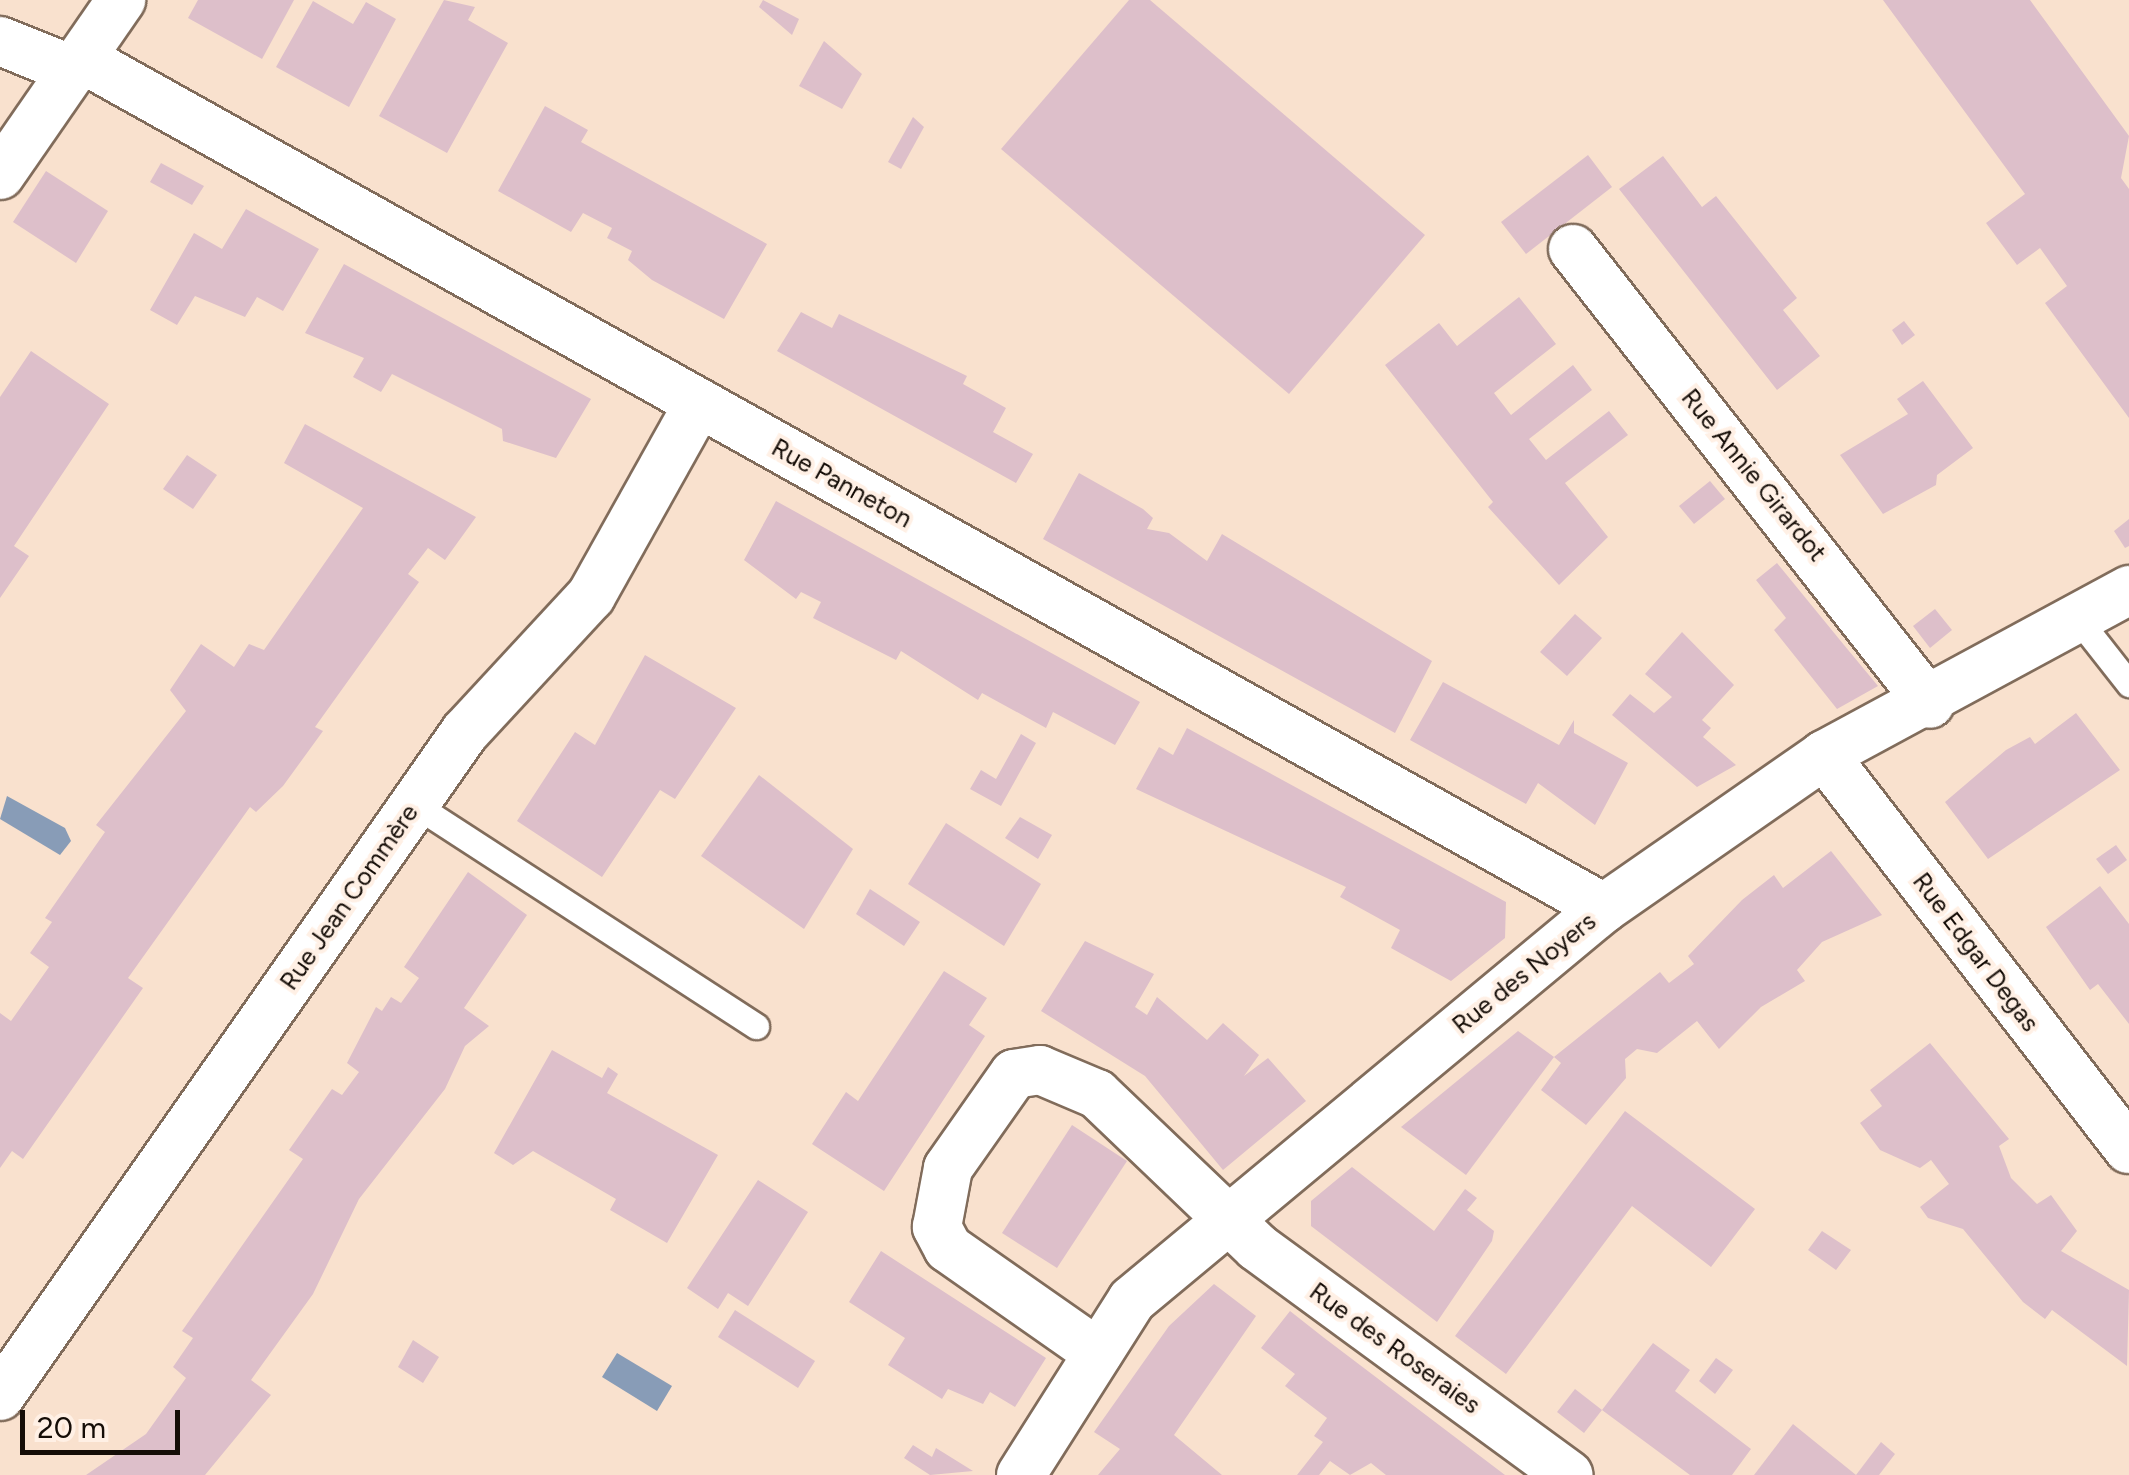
<!DOCTYPE html>
<meta charset="utf-8">
<style>
body{margin:0}
#map{position:relative;width:2129px;height:1475px;overflow:hidden;background:#f9e1ce;font-family:Figtree,sans-serif}
div>[style]{position:absolute}
[style*='--x']{left:calc(var(--x)*1px);top:calc(var(--y)*1px);width:calc(var(--w)*1px);rotate:calc(var(--a)*1deg)}
.water>*{inset:0;background:#889cb7}
.building>*{inset:0;background:#ddbfca}
.roads{filter:drop-shadow(2px 0 #816c5b) drop-shadow(-2px 0 #816c5b) drop-shadow(0 2px #816c5b) drop-shadow(0 -2px #816c5b)}
.lane>*{height:25px;margin:-12.5px;padding:0 12.5px;transform-origin:12.5px;border-radius:12.5px;background:#fff}
.street>*{height:48px;margin:-24px;padding:0 24px;transform-origin:24px;border-radius:24px;background:#fff}
span{translate:-50% -50%;white-space:nowrap;text-align:center;line-height:1.15;-webkit-text-stroke:8px #fff0e5;paint-order:stroke}
.street-label{font-size:25px;color:#150d07}
.scale{position:absolute;left:20px;top:1410px;width:160px;height:45px;box-sizing:border-box;border:5px solid #150d07;border-top:0;padding-left:12px;font-size:30px;line-height:35px;white-space:nowrap;color:#150d07;-webkit-text-stroke:8px #fff0e5;paint-order:stroke}
</style>
<div id="map">
<div class="water">
<i style="clip-path:polygon(7px 796px,65px 828px,71px 841px,60px 855px,0 819px)"></i>
<i style="clip-path:polygon(617px 1353px,672px 1386px,657px 1411px,602px 1377px)"></i>
</div>
<div class="building">
<i style="clip-path:polygon(198px 0,294px 0,262px 59px,188px 18px)"></i>
<i style="clip-path:polygon(444px 0,475px 7px,468px 20px,508px 43px,447px 153px,379px 116px)"></i>
<i style="clip-path:polygon(763px 0,799px 19px,792px 35px,759px 7px)"></i>
<i style="clip-path:polygon(1129px 0,1150px 0,1425px 235px,1289px 394px,1001px 149px)"></i>
<i style="clip-path:polygon(1883px 0,2030px 0,2129px 136px,2121px 178px,2129px 189px,2129px 418px,2045px 303px,2067px 286px,2040px 248px,2017px 265px,1986px 223px,2025px 194px)"></i>
<i style="clip-path:polygon(313px 1px,353px 24px,366px 2px,396px 19px,349px 107px,276px 67px)"></i>
<i style="clip-path:polygon(824px 41px,862px 74px,842px 109px,799px 86px)"></i>
<i style="clip-path:polygon(545px 106px,588px 130px,581px 142px,767px 244px,724px 319px,652px 280px,628px 260px,632px 251px,607px 238px,612px 228px,583px 213px,571px 232px,498px 191px)"></i>
<i style="clip-path:polygon(913px 117px,924px 127px,901px 169px,888px 162px)"></i>
<i style="clip-path:polygon(1588px 155px,1612px 187px,1526px 254px,1501px 222px)"></i>
<i style="clip-path:polygon(1663px 156px,1702px 207px,1716px 196px,1797px 298px,1783px 310px,1820px 356px,1777px 390px,1619px 189px)"></i>
<i style="clip-path:polygon(161px 163px,204px 186px,192px 205px,150px 182px)"></i>
<i style="clip-path:polygon(46px 171px,108px 211px,76px 263px,13px 222px)"></i>
<i style="clip-path:polygon(246px 209px,319px 249px,283px 311px,257px 297px,245px 317px,195px 296px,177px 325px,150px 310px,194px 233px,222px 249px)"></i>
<i style="clip-path:polygon(344px 264px,591px 399px,556px 458px,503px 441px,502px 429px,392px 374px,381px 392px,353px 377px,364px 358px,305px 333px)"></i>
<i style="clip-path:polygon(1519px 297px,1556px 344px,1494px 393px,1511px 415px,1573px 365px,1592px 390px,1529px 439px,1546px 460px,1609px 411px,1628px 435px,1565px 483px,1608px 537px,1559px 585px,1488px 507px,1493px 502px,1385px 365px,1439px 323px,1457px 346px)"></i>
<i style="clip-path:polygon(801px 312px,832px 328px,839px 314px,967px 376px,963px 384px,1006px 408px,993px 432px,1033px 454px,1016px 483px,777px 351px)"></i>
<i style="clip-path:polygon(1904px 321px,1915px 335px,1902px 345px,1892px 330px)"></i>
<i style="clip-path:polygon(31px 351px,109px 404px,14px 546px,29px 556px,0 598px,0 397px)"></i>
<i style="clip-path:polygon(1923px 381px,1973px 448px,1937px 475px,1936px 485px,1883px 514px,1840px 455px,1908px 414px,1897px 399px)"></i>
<i style="clip-path:polygon(305px 424px,476px 517px,445px 560px,428px 548px,408px 574px,419px 582px,315px 727px,323px 731px,283px 786px,256px 812px,250px 807px,128px 978px,143px 988px,23px 1159px,12px 1151px,0 1168px,0 1013px,11px 1021px,49px 967px,30px 953px,52px 922px,45px 918px,105px 832px,96px 825px,186px 711px,170px 690px,201px 644px,234px 667px,249px 644px,264px 650px,363px 508px,284px 463px)"></i>
<i style="clip-path:polygon(187px 455px,217px 475px,193px 509px,163px 489px)"></i>
<i style="clip-path:polygon(1079px 473px,1143px 509px,1153px 518px,1147px 529px,1169px 533px,1207px 561px,1222px 534px,1432px 661px,1395px 733px,1043px 539px)"></i>
<i style="clip-path:polygon(1710px 481px,1725px 499px,1694px 524px,1679px 506px)"></i>
<i style="clip-path:polygon(776px 501px,1140px 702px,1115px 745px,1053px 712px,1046px 728px,982px 693px,978px 700px,901px 651px,896px 660px,813px 618px,821px 602px,801px 592px,796px 599px,744px 560px)"></i>
<i style="clip-path:polygon(2129px 519px,2129px 546px,2125px 548px,2114px 531px)"></i>
<i style="clip-path:polygon(1777px 563px,1844px 645px,1878px 686px,1837px 709px,1774px 630px,1786px 618px,1756px 580px)"></i>
<i style="clip-path:polygon(1935px 609px,1952px 630px,1930px 648px,1913px 626px)"></i>
<i style="clip-path:polygon(1575px 614px,1602px 638px,1567px 676px,1540px 652px)"></i>
<i style="clip-path:polygon(1682px 632px,1734px 685px,1702px 720px,1711px 728px,1703px 737px,1736px 765px,1697px 787px,1612px 715px,1630px 694px,1654px 713px,1672px 697px,1645px 674px)"></i>
<i style="clip-path:polygon(645px 655px,736px 708px,675px 799px,660px 790px,602px 877px,517px 821px,575px 732px,595px 745px)"></i>
<i style="clip-path:polygon(1443px 682px,1559px 745px,1574px 720px,1574px 733px,1628px 763px,1595px 825px,1538px 783px,1526px 804px,1410px 740px)"></i>
<i style="clip-path:polygon(2076px 713px,2120px 770px,1988px 859px,1945px 802px,2006px 750px,2030px 737px,2035px 744px)"></i>
<i style="clip-path:polygon(1187px 728px,1506px 902px,1505px 938px,1451px 981px,1391px 948px,1400px 930px,1340px 897px,1346px 887px,1136px 789px,1159px 747px,1173px 755px)"></i>
<i style="clip-path:polygon(1021px 734px,1036px 743px,1001px 806px,970px 789px,981px 770px,996px 779px)"></i>
<i style="clip-path:polygon(759px 775px,853px 849px,804px 929px,701px 856px)"></i>
<i style="clip-path:polygon(1020px 817px,1052px 835px,1038px 859px,1005px 838px)"></i>
<i style="clip-path:polygon(946px 823px,1041px 884px,1004px 946px,908px 884px)"></i>
<i style="clip-path:polygon(2116px 845px,2127px 860px,2108px 874px,2096px 859px)"></i>
<i style="clip-path:polygon(1831px 851px,1882px 915px,1822px 942px,1797px 970px,1805px 981px,1761px 1007px,1719px 1049px,1697px 1021px,1657px 1053px,1637px 1049px,1625px 1059px,1626px 1078px,1586px 1125px,1541px 1090px,1561px 1063px,1554px 1057px,1660px 972px,1669px 983px,1694px 964px,1688px 956px,1742px 900px,1774px 875px,1783px 888px)"></i>
<i style="clip-path:polygon(468px 872px,527px 915px,464px 1008px,489px 1026px,465px 1046px,445px 1089px,359px 1199px,313px 1294px,251px 1380px,271px 1395px,205px 1475px,86px 1475px,146px 1434px,186px 1378px,173px 1367px,193px 1338px,182px 1331px,303px 1159px,289px 1150px,332px 1089px,342px 1095px,359px 1072px,347px 1063px,376px 1007px,382px 1011px,391px 997px,401px 1003px,419px 978px,404px 967px)"></i>
<i style="clip-path:polygon(2100px 886px,2129px 924px,2129px 1024px,2098px 984px,2090px 990px,2046px 927px)"></i>
<i style="clip-path:polygon(870px 889px,920px 922px,904px 946px,856px 914px)"></i>
<i style="clip-path:polygon(1085px 941px,1154px 974px,1135px 1007px,1147px 1015px,1157px 997px,1207px 1040px,1223px 1023px,1259px 1055px,1244px 1076px,1268px 1058px,1306px 1101px,1223px 1170px,1145px 1076px,1041px 1011px)"></i>
<i style="clip-path:polygon(944px 971px,987px 998px,969px 1025px,985px 1036px,884px 1191px,812px 1144px,846px 1092px,858px 1101px)"></i>
<i style="clip-path:polygon(1518px 1031px,1554px 1057px,1466px 1175px,1401px 1127px)"></i>
<i style="clip-path:polygon(1930px 1043px,2009px 1139px,1999px 1146px,2011px 1178px,2037px 1204px,2051px 1195px,2077px 1231px,2061px 1251px,2129px 1290px,2127px 1366px,2052px 1310px,2045px 1319px,2023px 1302px,1963px 1229px,1928px 1218px,1920px 1207px,1949px 1184px,1931px 1160px,1920px 1168px,1880px 1150px,1860px 1123px,1882px 1106px,1870px 1090px)"></i>
<i style="clip-path:polygon(552px 1050px,602px 1078px,608px 1067px,618px 1074px,607px 1093px,718px 1155px,667px 1243px,610px 1210px,616px 1199px,533px 1151px,513px 1165px,494px 1153px)"></i>
<i style="clip-path:polygon(1625px 1111px,1755px 1209px,1711px 1267px,1632px 1206px,1506px 1374px,1455px 1336px)"></i>
<i style="clip-path:polygon(1072px 1125px,1127px 1161px,1057px 1268px,1002px 1233px)"></i>
<i style="clip-path:polygon(1352px 1167px,1434px 1231px,1465px 1189px,1477px 1198px,1467px 1210px,1494px 1231px,1492px 1241px,1437px 1322px,1311px 1226px,1311px 1201px)"></i>
<i style="clip-path:polygon(758px 1180px,808px 1212px,748px 1306px,728px 1293px,718px 1309px,687px 1288px)"></i>
<i style="clip-path:polygon(1822px 1231px,1851px 1250px,1836px 1270px,1808px 1250px)"></i>
<i style="clip-path:polygon(881px 1251px,1046px 1358px,1015px 1407px,990px 1392px,983px 1404px,948px 1389px,942px 1399px,888px 1365px,905px 1338px,849px 1302px)"></i>
<i style="clip-path:polygon(1214px 1284px,1256px 1316px,1174px 1435px,1222px 1475px,1098px 1475px,1120px 1449px,1094px 1432px,1169px 1326px)"></i>
<i style="clip-path:polygon(735px 1310px,815px 1361px,798px 1388px,718px 1337px)"></i>
<i style="clip-path:polygon(1290px 1311px,1323px 1337px,1505px 1475px,1386px 1475px,1371px 1463px,1350px 1475px,1330px 1461px,1319px 1475px,1297px 1475px,1323px 1442px,1314px 1436px,1327px 1418px,1285px 1386px,1295px 1374px,1261px 1348px)"></i>
<i style="clip-path:polygon(413px 1340px,439px 1357px,423px 1383px,398px 1367px)"></i>
<i style="clip-path:polygon(1653px 1343px,1690px 1370px,1675px 1391px,1751px 1449px,1732px 1475px,1690px 1475px,1602px 1410px)"></i>
<i style="clip-path:polygon(1716px 1358px,1733px 1370px,1715px 1394px,1699px 1381px)"></i>
<i style="clip-path:polygon(1575px 1389px,1602px 1410px,1584px 1433px,1557px 1412px)"></i>
<i style="clip-path:polygon(1793px 1424px,1856px 1475px,1754px 1475px)"></i>
<i style="clip-path:polygon(1881px 1442px,1895px 1454px,1879px 1475px,1856px 1475px)"></i>
<i style="clip-path:polygon(913px 1445px,932px 1457px,936px 1448px,973px 1471px,930px 1475px,904px 1458px)"></i>
</div>
<div class="roads">
<div class="lane">
<i style="--x:2078;--y:619;--w:83;--a:51.9"></i>
<i style="--x:414;--y:804;--w:408;--a:33"></i>
</div>
<div class="street">
<i style="--x:0;--y:41;--w:78;--a:21.9"></i>
<i style="--x:81;--y:58;--w:1744;--a:29.17"></i>
<i style="--x:0;--y:175;--w:213;--a:-55.3"></i>
<i style="--x:1573;--y:249;--w:578;--a:51.88"></i>
<i style="--x:1824;--y:755;--w:498;--a:52.3"></i>
<i style="--x:1098;--y:1353;--w:183;--a:-145"></i>
<i style="--x:948;--y:1248;--w:24;--a:-118"></i>
<i style="--x:937;--y:1227;--w:60;--a:-79.4"></i>
<i style="--x:948;--y:1168;--w:115;--a:-54.9"></i>
<i style="--x:1014;--y:1074;--w:26;--a:-9"></i>
<i style="--x:1040;--y:1070;--w:62;--a:22.8"></i>
<i style="--x:1097;--y:1094;--w:221;--a:43.7"></i>
<i style="--x:1257;--y:1247;--w:386;--a:36.2"></i>
<i style="--x:0;--y:1396;--w:811;--a:-55"></i>
<i style="--x:465;--y:732;--w:185;--a:-47.2"></i>
<i style="--x:591;--y:596;--w:221;--a:-60.8"></i>
<i style="--x:1021;--y:1475;--w:207;--a:-57.6"></i>
<i style="--x:1132;--y:1300;--w:614;--a:-39.71"></i>
<i style="--x:1604;--y:908;--w:268;--a:-34.8"></i>
<i style="--x:1824;--y:755;--w:347;--a:-28.4"></i>
</div>
</div>
<div class="street-label">
<span style="left:1754px;top:475px;rotate:51deg">Rue Annie Girardot</span>
<span style="left:842px;top:483px;rotate:29deg">Rue Panneton</span>
<span style="left:349px;top:897px;rotate:-55deg">Rue Jean Commère</span>
<span style="left:1976px;top:952px;rotate:53deg">Rue Edgar Degas</span>
<span style="left:1524px;top:973px;rotate:-39deg">Rue des Noyers</span>
<span style="left:1395px;top:1348px;rotate:36deg">Rue des Roseraies</span>
</div>
<div class="scale">20 m</div>
</div>
